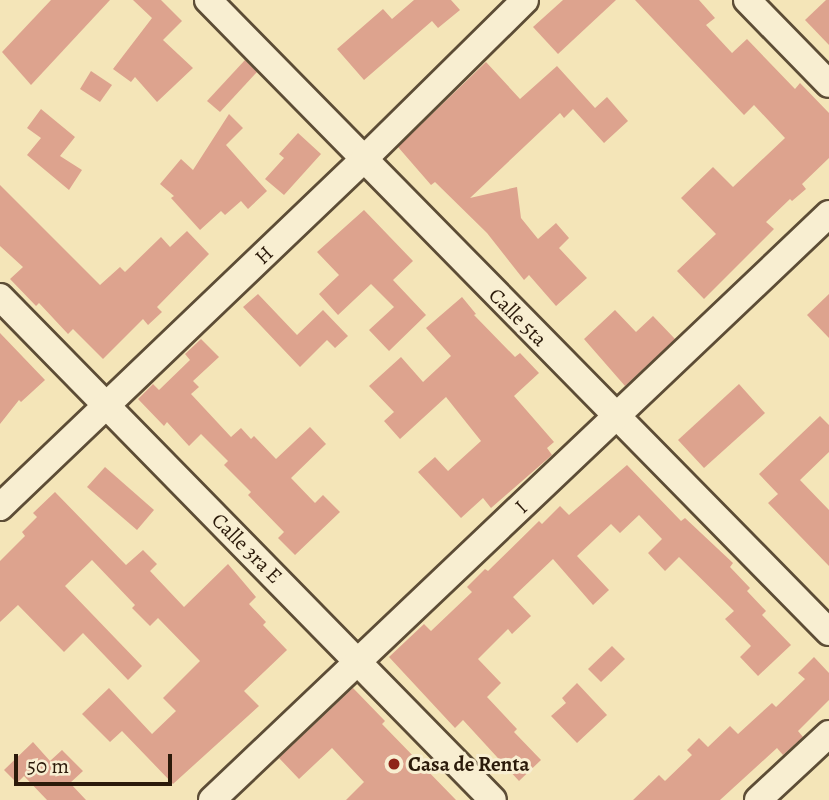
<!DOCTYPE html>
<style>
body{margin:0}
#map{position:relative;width:829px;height:800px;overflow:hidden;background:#f4e5b8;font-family:Alegreya,serif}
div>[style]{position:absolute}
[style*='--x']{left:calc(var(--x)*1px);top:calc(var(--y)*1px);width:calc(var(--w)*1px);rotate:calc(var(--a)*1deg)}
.building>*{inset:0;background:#dda38e}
.roads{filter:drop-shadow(2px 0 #5d4d36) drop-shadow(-2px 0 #5d4d36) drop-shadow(0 2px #5d4d36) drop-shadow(0 -2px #5d4d36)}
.minor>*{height:26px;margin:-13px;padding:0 13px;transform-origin:13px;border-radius:13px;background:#f8eed1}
.dots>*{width:19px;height:19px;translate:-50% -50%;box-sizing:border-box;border:4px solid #f8eed1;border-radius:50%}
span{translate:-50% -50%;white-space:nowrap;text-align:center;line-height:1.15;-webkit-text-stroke:6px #f8eed1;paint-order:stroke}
.street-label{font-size:21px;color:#2b1a0a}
.poi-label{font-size:21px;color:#2b1a0a;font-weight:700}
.left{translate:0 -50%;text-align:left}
.scale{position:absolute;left:14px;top:754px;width:158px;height:32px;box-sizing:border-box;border:4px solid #2b1a0a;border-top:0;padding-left:9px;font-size:21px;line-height:24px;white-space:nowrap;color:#2b1a0a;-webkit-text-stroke:5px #f8eed1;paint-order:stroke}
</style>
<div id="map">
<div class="building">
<i style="clip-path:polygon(51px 0,110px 0,31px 85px,2px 52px)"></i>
<i style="clip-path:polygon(133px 0,161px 0,182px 21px,163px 40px,193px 68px,157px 102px,135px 77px,131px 82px,113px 69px,152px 18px)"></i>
<i style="clip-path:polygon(414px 0,451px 0,460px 10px,438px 28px,432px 21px,364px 80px,337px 49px,383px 9px,392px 19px)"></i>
<i style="clip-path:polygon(563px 0,616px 0,558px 54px,533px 27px)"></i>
<i style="clip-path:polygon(635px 0,699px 0,715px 18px,706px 25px,732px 53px,747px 39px,795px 89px,800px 83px,829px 113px,829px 158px,802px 184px,806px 189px,792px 201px,790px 199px,766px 222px,774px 229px,704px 299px,677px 271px,716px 234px,681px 198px,713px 167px,733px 187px,785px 138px,754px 105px,744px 115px)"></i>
<i style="clip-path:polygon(826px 0,829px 0,829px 45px,805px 20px)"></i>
<i style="clip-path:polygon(245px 60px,257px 72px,220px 112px,207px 101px)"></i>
<i style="clip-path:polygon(486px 62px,520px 99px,557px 66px,595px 108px,607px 97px,628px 121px,604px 143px,573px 109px,564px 118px,560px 113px,470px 198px,517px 187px,521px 218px,538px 239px,556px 223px,569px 238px,559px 248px,587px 278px,556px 306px,529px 275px,524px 280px,487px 233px,435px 182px,431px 185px,398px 147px)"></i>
<i style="clip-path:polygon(91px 71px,112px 85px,100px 102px,80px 89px)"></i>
<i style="clip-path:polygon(41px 109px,75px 137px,60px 156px,82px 170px,69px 190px,27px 155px,41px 138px,27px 128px)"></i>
<i style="clip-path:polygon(229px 114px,243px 128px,226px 145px,267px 191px,248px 209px,241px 201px,225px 215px,221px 211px,200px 230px,171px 198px,174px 196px,160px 184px,181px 159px,193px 170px)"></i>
<i style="clip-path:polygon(298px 133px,321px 154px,284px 195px,265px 179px,284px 158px,279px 154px)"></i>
<i style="clip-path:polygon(0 185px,100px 285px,120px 267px,125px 272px,161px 237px,170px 247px,187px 231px,209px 254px,157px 307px,162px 312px,148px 325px,143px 319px,103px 359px,73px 329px,68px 334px,39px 303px,36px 306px,10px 279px,23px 267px,0 246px)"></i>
<i style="clip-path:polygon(364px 210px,413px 261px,393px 280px,426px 315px,389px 351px,369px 330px,394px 307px,371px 284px,338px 315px,319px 294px,339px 275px,317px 252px)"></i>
<i style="clip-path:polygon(258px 294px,297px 335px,323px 310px,348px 336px,335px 348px,327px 340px,300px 367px,243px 307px)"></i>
<i style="clip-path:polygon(829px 294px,829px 338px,807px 315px)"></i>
<i style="clip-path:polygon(462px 297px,476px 314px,474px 315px,515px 357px,520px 353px,539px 373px,514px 396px,554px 442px,547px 448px,552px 455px,491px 508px,483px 498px,461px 518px,418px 472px,435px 457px,448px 471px,481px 441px,446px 397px,400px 439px,384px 421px,394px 412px,369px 386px,401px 357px,423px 382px,451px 356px,426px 328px)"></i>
<i style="clip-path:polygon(615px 310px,636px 332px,653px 316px,675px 339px,625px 386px,584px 339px)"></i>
<i style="clip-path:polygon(0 333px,45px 380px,21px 402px,19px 400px,0 424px)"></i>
<i style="clip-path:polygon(201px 339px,219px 357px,193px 381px,199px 387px,191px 394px,231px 437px,241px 428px,251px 439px,254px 436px,276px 459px,310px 427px,326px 444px,291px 478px,315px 503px,323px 495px,340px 512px,295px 555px,278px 538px,284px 532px,248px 495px,251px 492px,224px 465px,228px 461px,201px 434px,189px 446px,167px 422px,164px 426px,138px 399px,153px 384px,159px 390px,190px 360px,185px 354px)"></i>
<i style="clip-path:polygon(739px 384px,765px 413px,704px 468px,678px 440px)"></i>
<i style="clip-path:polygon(820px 416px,829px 425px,829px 452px,800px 480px,829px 510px,829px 566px,768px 503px,778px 494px,759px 474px)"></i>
<i style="clip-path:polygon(627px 465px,681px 521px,685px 518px,733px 563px,730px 567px,750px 588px,747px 591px,766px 611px,762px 615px,791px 645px,758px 676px,740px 657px,751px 646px,725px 619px,734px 611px,679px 557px,665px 571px,648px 553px,662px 539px,639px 515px,620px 533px,611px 524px,577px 556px,609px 590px,593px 605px,553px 559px,513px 597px,531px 616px,512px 634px,508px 629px,478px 659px,501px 683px,487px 697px,517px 729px,514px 732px,541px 760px,519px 781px,463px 720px,455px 728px,389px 657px,424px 624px,431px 631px,472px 592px,467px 587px,485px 569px,488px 571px,539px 521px,542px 524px,560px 506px,569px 515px)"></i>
<i style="clip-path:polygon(105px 467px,154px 510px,137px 530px,87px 487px)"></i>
<i style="clip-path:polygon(55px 492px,126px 565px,143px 550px,157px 564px,150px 571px,184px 607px,228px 564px,256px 597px,249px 604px,266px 622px,263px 625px,287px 650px,244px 691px,259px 706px,173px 784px,122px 731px,110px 742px,82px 714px,109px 688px,152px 734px,176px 711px,163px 698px,200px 661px,158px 618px,150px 626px,132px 608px,135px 605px,92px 560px,65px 586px,142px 666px,128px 680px,83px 633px,64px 652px,18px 605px,0 622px,0 561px,25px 536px,22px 532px,37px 517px,33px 513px)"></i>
<i style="clip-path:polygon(612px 646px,625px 659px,601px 682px,588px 669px)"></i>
<i style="clip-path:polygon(814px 657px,829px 673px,829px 700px,798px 731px,803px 737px,783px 755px,777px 748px,720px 800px,633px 800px,659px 775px,665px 781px,692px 755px,687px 750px,699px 738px,708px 747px,730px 726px,738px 734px,772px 703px,776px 707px,805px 679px,798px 673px)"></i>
<i style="clip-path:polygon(577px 683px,607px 715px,577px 743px,551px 716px,566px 703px,562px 698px)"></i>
<i style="clip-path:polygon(353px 688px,385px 721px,382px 724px,456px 800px,346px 800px,364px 782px,332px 748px,299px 779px,279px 758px)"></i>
<i style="clip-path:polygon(33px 742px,50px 761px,62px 750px,83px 771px,70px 783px,86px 800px,47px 800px,24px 776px,17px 783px,4px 770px)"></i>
</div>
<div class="roads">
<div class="minor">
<i style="--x:208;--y:0;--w:886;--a:45.5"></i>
<i style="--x:747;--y:0;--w:117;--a:45.7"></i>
<i style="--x:0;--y:297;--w:704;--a:45.58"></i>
<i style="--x:0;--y:507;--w:504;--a:-43.71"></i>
<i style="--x:364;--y:159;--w:226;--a:-44.6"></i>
<i style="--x:212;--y:800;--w:851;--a:-43.52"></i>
<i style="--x:758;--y:800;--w:97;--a:-42.9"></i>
</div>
</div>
<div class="dots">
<i style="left:394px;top:764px;background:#8f2418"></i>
</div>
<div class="street-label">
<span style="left:264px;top:255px;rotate:-44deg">H</span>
<span style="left:518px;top:317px;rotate:45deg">Calle 5ta</span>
<span style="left:521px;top:507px;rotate:-44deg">I</span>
<span style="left:247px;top:548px;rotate:45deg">Calle 3ra E</span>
</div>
<div class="poi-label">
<span class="left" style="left:408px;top:764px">Casa de Renta</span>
</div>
<div class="scale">50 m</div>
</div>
